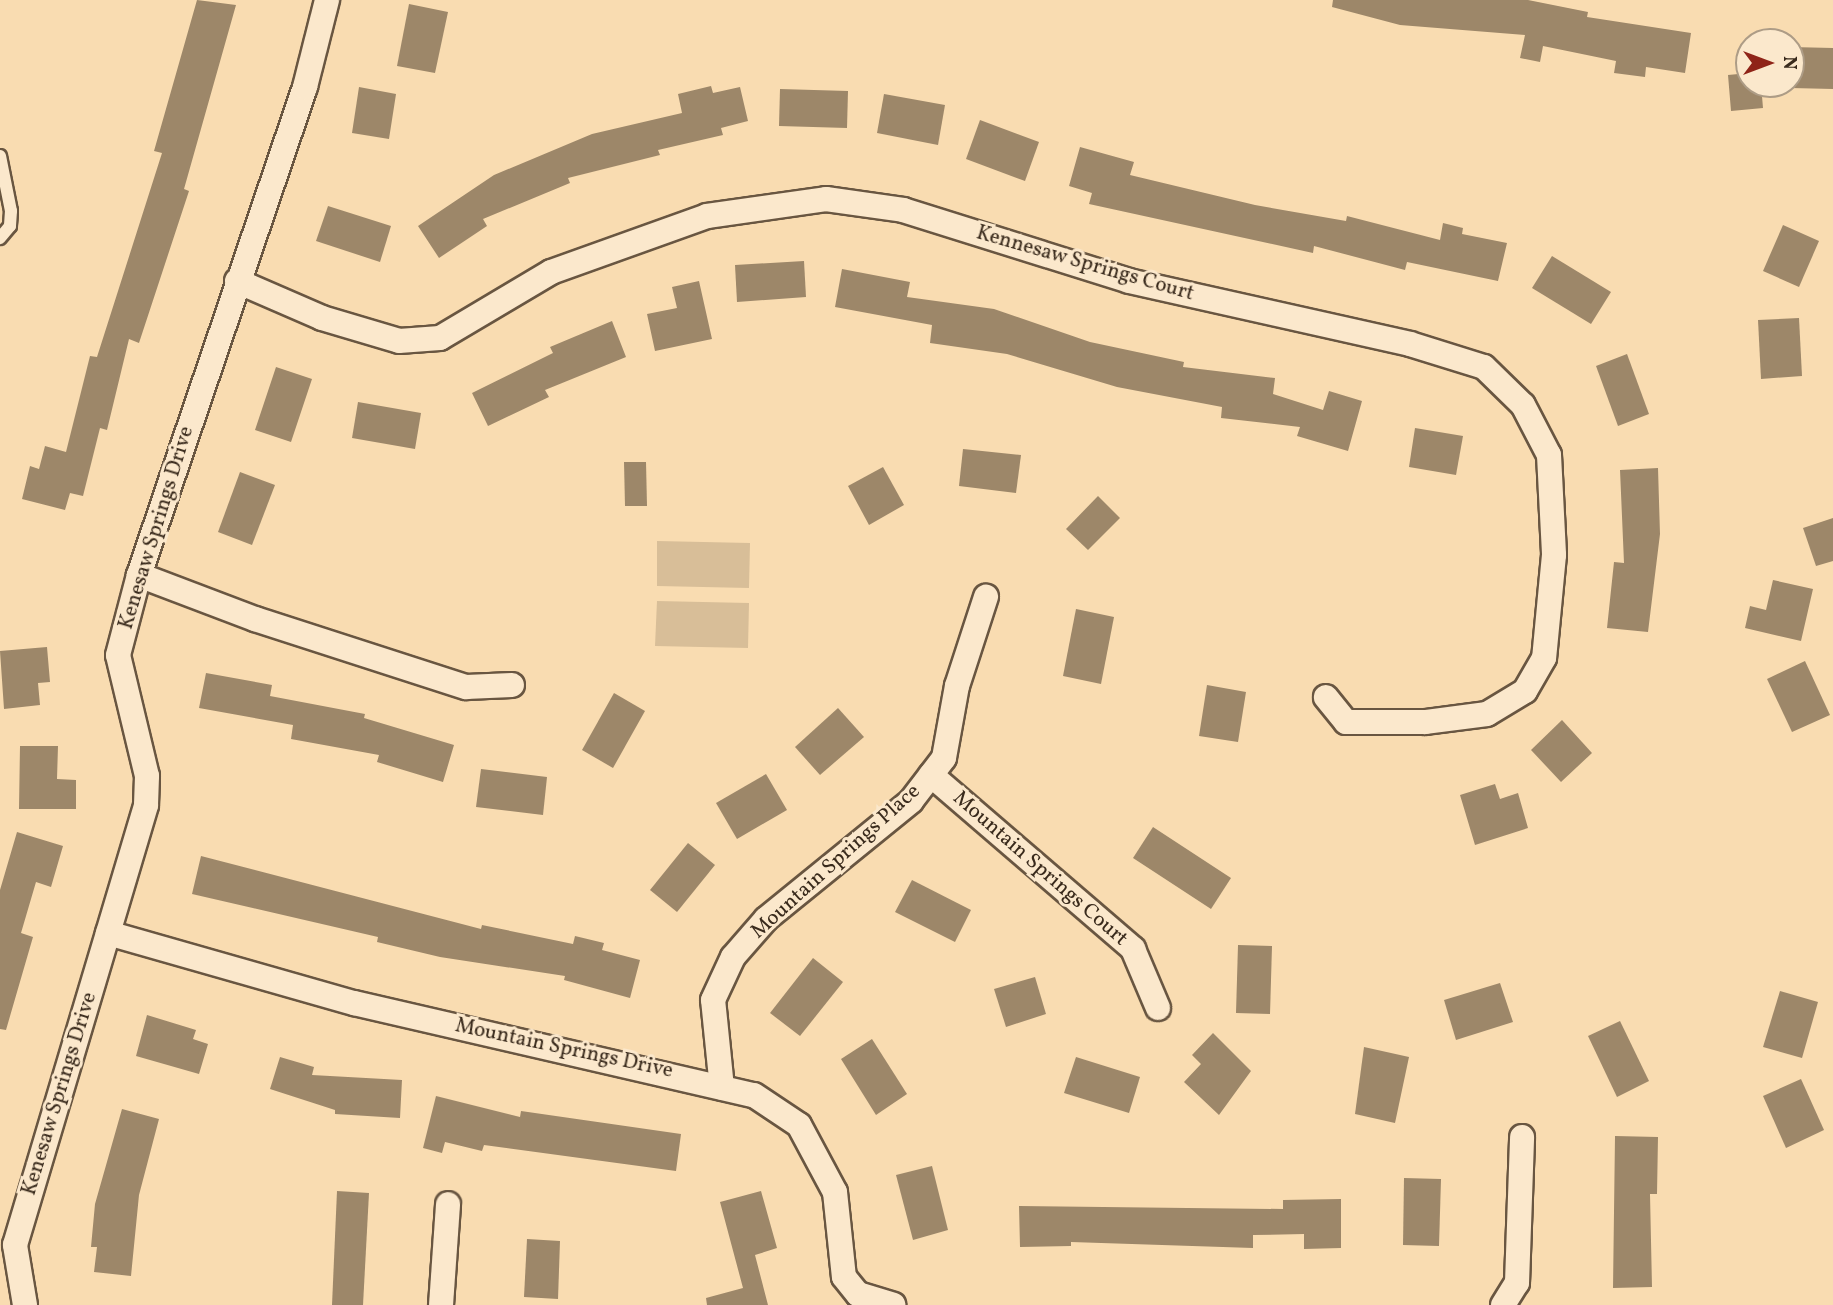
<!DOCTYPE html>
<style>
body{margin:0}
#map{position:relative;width:1833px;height:1305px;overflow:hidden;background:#f9dcb1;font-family:Vollkorn,serif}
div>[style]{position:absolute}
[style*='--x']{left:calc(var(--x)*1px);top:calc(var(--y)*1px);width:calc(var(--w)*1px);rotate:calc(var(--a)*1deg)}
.green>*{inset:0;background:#d8be98}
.building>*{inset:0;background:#9d8769}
.roads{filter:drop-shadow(2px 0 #695641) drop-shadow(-2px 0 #695641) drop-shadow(0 2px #695641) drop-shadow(0 -2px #695641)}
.lane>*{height:12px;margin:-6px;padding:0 6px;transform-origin:6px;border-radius:6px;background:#fbe8cc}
.street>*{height:24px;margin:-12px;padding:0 12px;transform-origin:12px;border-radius:12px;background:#fbe8cc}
span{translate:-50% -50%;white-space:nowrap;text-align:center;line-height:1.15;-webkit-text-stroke:6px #fbe8cc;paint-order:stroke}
.street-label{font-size:21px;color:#392a1c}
.north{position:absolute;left:1735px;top:28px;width:70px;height:70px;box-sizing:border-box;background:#fbe8cc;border:2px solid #ad9c86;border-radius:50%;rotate:90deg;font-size:19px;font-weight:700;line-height:28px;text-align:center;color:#392a1c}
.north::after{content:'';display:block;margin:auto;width:24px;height:32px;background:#8f2418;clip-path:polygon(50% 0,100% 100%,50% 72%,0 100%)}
</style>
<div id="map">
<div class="green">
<i style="clip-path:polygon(657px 541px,750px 543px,749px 588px,657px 586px)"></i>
<i style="clip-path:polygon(657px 601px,749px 603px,748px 648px,655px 646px)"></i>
</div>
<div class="building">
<i style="clip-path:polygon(197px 0,236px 5px,184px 189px,189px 191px,139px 343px,129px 339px,107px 430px,100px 428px,83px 496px,70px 493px,65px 510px,22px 499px,30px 466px,39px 469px,45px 446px,66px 452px,90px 356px,97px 357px,162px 153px,154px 151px)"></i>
<i style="clip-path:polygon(1333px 0,1528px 0,1588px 12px,1587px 17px,1691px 33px,1685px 73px,1646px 67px,1645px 77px,1614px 73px,1616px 61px,1543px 46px,1540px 62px,1520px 58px,1525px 35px,1400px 25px,1332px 7px)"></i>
<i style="clip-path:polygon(409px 4px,448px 12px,435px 73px,397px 66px)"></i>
<i style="clip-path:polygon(1791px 47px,1833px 48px,1833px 89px,1791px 88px)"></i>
<i style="clip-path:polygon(1749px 73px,1749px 84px,1761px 84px,1763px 108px,1731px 111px,1728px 75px)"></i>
<i style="clip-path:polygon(711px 86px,713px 93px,740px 87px,748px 121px,721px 128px,723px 135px,658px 150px,660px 155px,568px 178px,570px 183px,483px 219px,487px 226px,439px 258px,418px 226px,494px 175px,592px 134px,682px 113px,678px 94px)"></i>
<i style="clip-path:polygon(359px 87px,396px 94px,389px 139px,352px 133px)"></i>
<i style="clip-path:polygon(780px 89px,848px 91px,847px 128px,779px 126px)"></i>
<i style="clip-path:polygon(884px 94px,945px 105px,938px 145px,877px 133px)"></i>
<i style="clip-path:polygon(980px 120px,1039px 142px,1025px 181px,966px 159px)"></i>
<i style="clip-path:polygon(1080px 147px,1134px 162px,1130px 175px,1255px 205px,1346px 221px,1347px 216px,1440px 240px,1443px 223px,1463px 228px,1462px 234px,1507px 243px,1498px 281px,1407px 262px,1405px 270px,1314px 246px,1313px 253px,1089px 204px,1092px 193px,1069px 186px)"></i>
<i style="clip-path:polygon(328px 206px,391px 226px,380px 262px,316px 241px)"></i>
<i style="clip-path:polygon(1783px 225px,1819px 241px,1799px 287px,1763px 271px)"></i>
<i style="clip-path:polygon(1552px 256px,1611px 292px,1591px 324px,1532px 288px)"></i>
<i style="clip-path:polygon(804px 261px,806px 297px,737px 302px,735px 265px)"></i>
<i style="clip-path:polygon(842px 269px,910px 282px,907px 297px,994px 309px,1090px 342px,1184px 362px,1183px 367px,1275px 378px,1273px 394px,1323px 410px,1329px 391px,1362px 401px,1348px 451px,1297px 436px,1300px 427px,1221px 418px,1222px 407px,1117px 387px,1007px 354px,930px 343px,932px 325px,835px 307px)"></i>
<i style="clip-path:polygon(699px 281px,712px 339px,655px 351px,647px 314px,677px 308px,672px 287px)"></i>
<i style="clip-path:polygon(1799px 318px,1802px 376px,1761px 379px,1758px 320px)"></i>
<i style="clip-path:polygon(612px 321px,626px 357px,545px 390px,549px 397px,488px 426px,472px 393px,553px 353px,550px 347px)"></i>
<i style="clip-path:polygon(1627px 354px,1649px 414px,1618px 426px,1596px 366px)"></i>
<i style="clip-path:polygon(276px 367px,312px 379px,291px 442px,255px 430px)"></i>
<i style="clip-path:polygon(358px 402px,421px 413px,415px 449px,352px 438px)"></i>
<i style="clip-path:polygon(1415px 428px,1463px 436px,1456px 475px,1409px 467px)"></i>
<i style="clip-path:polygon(963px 449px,1021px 455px,1016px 493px,959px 486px)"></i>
<i style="clip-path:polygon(624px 462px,646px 462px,647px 506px,625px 506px)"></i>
<i style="clip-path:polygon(883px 467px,904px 505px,869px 525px,848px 486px)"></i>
<i style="clip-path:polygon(1658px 468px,1660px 534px,1648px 632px,1607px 628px,1614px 562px,1624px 563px,1620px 470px)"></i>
<i style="clip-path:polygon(240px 472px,275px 485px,252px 545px,218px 532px)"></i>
<i style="clip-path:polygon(1098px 496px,1120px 518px,1088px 550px,1066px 529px)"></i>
<i style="clip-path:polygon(1833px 518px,1833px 561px,1816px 566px,1803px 528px)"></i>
<i style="clip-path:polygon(1773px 580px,1813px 589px,1801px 641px,1745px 628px,1750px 606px,1766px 610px)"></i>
<i style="clip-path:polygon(1076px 609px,1114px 617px,1101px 684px,1063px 676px)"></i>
<i style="clip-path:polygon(47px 647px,50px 682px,38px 683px,40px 705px,4px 709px,0 651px)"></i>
<i style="clip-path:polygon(1805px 661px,1830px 715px,1792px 732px,1767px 679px)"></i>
<i style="clip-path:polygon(206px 673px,272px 685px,270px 696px,365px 714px,364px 718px,454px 745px,443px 782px,377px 762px,379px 755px,291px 739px,293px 725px,199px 708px)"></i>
<i style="clip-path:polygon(1207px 685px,1246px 692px,1238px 742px,1199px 736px)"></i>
<i style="clip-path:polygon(614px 693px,645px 711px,613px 768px,582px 750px)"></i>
<i style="clip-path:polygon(838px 708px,864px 737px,820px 775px,795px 747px)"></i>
<i style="clip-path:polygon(1562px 720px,1592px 753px,1561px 782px,1531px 750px)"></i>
<i style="clip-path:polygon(20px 746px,58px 746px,57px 779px,76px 780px,76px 809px,19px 809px)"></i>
<i style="clip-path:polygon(481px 769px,547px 777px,543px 815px,476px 807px)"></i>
<i style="clip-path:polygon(766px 774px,787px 810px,737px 839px,716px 803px)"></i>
<i style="clip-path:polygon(1495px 784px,1500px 799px,1518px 793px,1528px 828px,1475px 845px,1460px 795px)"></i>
<i style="clip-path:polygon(1153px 827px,1231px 878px,1211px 909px,1133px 858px)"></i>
<i style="clip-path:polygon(17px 832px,63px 846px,51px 887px,36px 882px,21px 933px,33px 937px,6px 1030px,0 1029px,0 890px)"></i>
<i style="clip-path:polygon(688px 843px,715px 865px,677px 912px,650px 890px)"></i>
<i style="clip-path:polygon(201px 856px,481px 929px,482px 925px,573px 944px,575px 936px,604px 943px,602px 950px,640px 960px,630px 998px,564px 980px,565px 976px,440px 957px,377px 942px,378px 937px,192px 894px)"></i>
<i style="clip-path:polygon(912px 880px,971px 910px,955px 942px,895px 912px)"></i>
<i style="clip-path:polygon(1238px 945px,1272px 946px,1270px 1014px,1236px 1013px)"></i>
<i style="clip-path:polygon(813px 958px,843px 982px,800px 1036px,770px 1013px)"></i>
<i style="clip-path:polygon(1035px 977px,1046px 1014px,1006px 1027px,994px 989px)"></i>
<i style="clip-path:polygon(1500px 983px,1513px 1022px,1456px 1040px,1444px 1000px)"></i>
<i style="clip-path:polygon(1780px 991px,1818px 1002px,1802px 1058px,1763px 1047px)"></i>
<i style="clip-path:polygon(147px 1015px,196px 1030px,193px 1039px,208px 1044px,199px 1074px,136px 1056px)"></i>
<i style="clip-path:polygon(1620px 1021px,1649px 1081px,1617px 1097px,1588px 1036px)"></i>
<i style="clip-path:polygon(1213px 1033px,1251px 1071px,1219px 1115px,1184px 1082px,1201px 1064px,1192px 1055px)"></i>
<i style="clip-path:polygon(872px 1039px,907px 1094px,876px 1115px,841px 1059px)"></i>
<i style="clip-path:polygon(1364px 1047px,1409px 1057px,1395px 1123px,1355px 1114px)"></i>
<i style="clip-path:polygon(280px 1057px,314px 1067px,312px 1075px,402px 1080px,400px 1118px,335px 1114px,335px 1110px,270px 1089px)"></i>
<i style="clip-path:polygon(1076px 1057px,1140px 1077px,1129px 1113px,1064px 1093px)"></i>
<i style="clip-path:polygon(1801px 1079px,1824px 1130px,1786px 1148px,1763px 1096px)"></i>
<i style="clip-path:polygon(436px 1096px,520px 1117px,521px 1111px,681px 1134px,676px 1171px,484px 1145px,482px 1151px,445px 1142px,442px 1153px,423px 1148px)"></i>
<i style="clip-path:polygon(122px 1109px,159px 1119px,139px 1195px,131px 1276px,94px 1272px,97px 1247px,91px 1247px,95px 1204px)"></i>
<i style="clip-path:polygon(1615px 1136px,1658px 1137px,1657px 1194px,1650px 1194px,1652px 1287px,1613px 1288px)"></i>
<i style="clip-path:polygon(932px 1166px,948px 1230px,913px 1240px,896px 1175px)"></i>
<i style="clip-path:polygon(1404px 1178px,1441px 1179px,1439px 1246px,1403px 1245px)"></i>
<i style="clip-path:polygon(337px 1191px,369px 1193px,363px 1305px,332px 1305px)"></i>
<i style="clip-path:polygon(761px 1191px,777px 1248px,755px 1255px,768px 1305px,707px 1305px,706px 1298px,743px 1288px,720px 1202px)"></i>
<i style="clip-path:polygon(1341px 1199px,1341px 1248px,1304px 1249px,1304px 1234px,1253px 1235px,1253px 1248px,1071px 1242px,1071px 1246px,1020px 1247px,1019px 1206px,1283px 1209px,1283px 1200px)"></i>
<i style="clip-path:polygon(527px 1239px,560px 1241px,558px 1299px,524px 1297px)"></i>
</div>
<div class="roads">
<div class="lane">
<i style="--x:0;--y:156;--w:56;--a:78.7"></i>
<i style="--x:11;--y:211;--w:15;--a:94"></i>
<i style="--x:10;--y:226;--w:16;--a:130"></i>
</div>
<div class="street">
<i style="--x:237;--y:281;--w:93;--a:23.5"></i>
<i style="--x:322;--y:318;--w:80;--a:16.6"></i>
<i style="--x:399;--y:341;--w:41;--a:-4.2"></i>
<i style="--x:440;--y:338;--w:129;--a:-30.7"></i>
<i style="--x:551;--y:272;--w:166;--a:-19.7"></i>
<i style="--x:707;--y:216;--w:120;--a:-8.1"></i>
<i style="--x:826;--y:199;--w:78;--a:8.1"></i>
<i style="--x:903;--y:210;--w:237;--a:17.4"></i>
<i style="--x:1129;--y:281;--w:288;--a:12.6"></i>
<i style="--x:1410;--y:344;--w:77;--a:17.3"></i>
<i style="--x:1484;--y:367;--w:54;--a:44.3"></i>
<i style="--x:1523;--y:405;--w:56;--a:62.5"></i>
<i style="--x:1549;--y:455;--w:100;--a:87.1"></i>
<i style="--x:1554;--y:555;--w:103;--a:95.5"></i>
<i style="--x:1544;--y:658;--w:38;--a:120"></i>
<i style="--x:1525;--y:691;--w:44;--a:148.8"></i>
<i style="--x:1487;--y:714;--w:63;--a:172.6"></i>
<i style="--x:1425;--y:722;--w:79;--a:180"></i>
<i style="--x:1346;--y:722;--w:32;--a:-129"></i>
<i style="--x:139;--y:575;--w:124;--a:20.8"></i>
<i style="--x:255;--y:619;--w:222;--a:17.9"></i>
<i style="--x:466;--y:687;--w:46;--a:-2.5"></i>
<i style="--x:931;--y:775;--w:267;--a:40.7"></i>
<i style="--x:1133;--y:949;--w:64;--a:67"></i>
<i style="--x:108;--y:933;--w:256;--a:15.9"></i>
<i style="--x:354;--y:1003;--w:410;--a:13"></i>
<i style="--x:754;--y:1095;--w:54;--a:33.7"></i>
<i style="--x:799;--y:1125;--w:76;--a:61.8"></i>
<i style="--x:835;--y:1192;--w:85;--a:84"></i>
<i style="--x:844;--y:1277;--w:22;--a:51"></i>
<i style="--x:858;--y:1294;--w:37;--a:17"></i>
<i style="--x:722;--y:1088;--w:88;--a:-95.8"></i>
<i style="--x:713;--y:1000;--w:47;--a:-65.1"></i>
<i style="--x:733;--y:957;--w:50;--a:-49"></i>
<i style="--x:766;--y:919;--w:187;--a:-39.1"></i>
<i style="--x:911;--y:801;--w:54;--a:-52.5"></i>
<i style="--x:944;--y:758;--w:73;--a:-79.8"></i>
<i style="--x:957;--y:686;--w:94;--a:-72"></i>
<i style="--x:25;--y:1305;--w:61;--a:-99.5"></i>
<i style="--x:15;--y:1245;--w:459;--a:-73.4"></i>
<i style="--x:146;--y:805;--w:29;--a:-88"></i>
<i style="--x:147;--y:776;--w:124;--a:-103.5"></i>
<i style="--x:118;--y:655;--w:83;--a:-75.3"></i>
<i style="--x:139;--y:575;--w:515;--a:-71.21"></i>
<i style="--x:305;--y:87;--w:90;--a:-75.8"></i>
<i style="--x:441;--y:1305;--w:101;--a:-86"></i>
<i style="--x:1503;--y:1305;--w:26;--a:-58"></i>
<i style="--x:1517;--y:1283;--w:146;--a:-88"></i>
</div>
</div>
<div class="street-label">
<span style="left:1085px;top:264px;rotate:16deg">Kennesaw Springs Court</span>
<span style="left:157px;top:528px;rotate:-73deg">Kenesaw Springs Drive</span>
<span style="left:836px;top:862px;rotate:-42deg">Mountain Springs Place</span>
<span style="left:1040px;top:869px;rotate:41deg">Mountain Springs Court</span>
<span style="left:564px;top:1049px;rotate:12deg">Mountain Springs Drive</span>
<span style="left:60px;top:1094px;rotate:-73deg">Kenesaw Springs Drive</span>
</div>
<div class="north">N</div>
</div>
